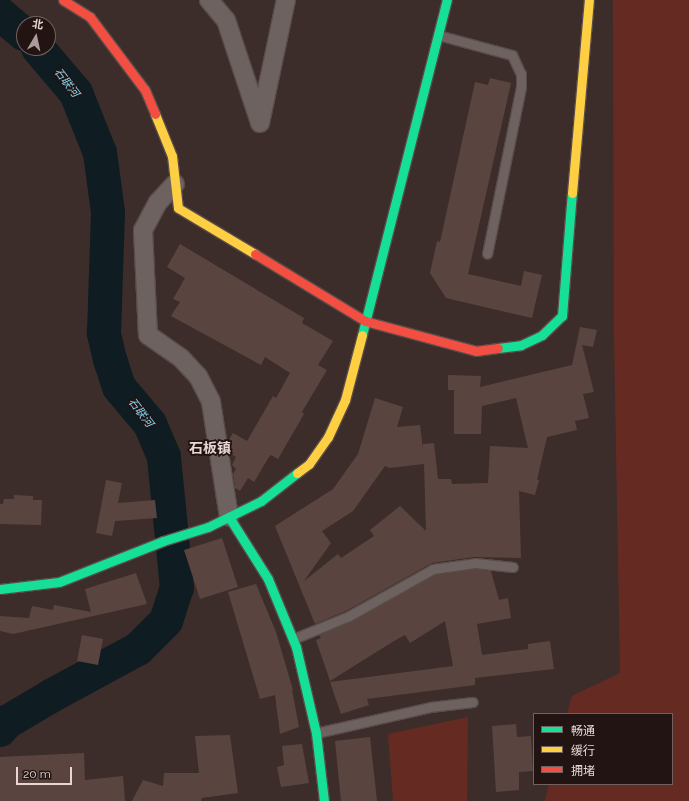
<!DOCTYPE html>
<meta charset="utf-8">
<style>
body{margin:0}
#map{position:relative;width:689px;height:801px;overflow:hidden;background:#3c2d2a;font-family:Raleway,"Noto Sans SC",sans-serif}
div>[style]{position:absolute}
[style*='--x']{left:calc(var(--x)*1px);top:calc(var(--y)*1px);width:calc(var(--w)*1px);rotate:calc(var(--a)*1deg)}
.green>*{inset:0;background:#652b23}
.river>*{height:34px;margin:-17px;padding:0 17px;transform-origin:17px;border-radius:17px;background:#0f1c21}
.building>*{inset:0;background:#5a4440}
.roads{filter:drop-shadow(1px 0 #594c49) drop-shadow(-1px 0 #594c49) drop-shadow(0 1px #594c49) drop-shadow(0 -1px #594c49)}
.lane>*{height:9px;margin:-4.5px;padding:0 4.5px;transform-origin:4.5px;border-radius:4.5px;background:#6d6260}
.street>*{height:18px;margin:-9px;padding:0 9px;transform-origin:9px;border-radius:9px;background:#6d6260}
.fast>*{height:9px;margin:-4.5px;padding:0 4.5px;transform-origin:4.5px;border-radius:4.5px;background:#16e098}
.slow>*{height:9px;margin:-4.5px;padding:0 4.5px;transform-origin:4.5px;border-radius:4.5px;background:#ffcf43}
.jam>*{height:9px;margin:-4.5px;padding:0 4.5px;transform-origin:4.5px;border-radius:4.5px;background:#f24e42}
span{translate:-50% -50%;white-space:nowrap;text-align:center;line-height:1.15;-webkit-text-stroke:3.5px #211412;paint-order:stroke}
.water-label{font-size:11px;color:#85d7f3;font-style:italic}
.district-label{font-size:14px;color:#e8d6d3;font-weight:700}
.legend{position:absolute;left:533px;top:713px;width:140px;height:72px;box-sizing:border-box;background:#211412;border:1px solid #71625f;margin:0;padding:5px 7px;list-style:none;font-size:12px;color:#e8d6d3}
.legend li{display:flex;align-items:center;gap:8px;height:20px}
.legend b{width:20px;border:1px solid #71625f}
.north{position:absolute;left:16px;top:16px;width:40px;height:40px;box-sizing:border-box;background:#211412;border:1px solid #71625f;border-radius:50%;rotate:9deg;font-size:11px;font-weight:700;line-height:16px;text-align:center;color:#e8d6d3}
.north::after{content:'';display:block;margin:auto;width:14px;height:18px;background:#ac9b98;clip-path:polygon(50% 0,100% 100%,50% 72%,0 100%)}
.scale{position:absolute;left:16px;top:767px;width:56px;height:18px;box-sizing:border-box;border:2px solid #e8d6d3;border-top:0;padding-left:5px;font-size:12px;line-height:14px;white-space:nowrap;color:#e8d6d3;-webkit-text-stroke:3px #211412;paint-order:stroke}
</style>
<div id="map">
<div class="green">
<i style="clip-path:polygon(613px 0,689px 0,689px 801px,545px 801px,549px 784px,672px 784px,672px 714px,567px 714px,572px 696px,620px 673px,614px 336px)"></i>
<i style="clip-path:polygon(468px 717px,467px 801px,393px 801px,388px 734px)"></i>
</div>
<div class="river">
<i style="--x:0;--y:14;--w:31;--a:40"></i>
<i style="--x:0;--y:730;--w:11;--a:-49"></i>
<i style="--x:7;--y:722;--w:51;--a:-30.6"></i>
<i style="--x:51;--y:696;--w:99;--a:-28.4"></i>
<i style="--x:138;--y:649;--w:40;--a:-45"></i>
<i style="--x:166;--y:621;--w:35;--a:-72"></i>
<i style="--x:177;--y:588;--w:132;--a:-95.7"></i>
<i style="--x:164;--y:457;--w:36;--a:-113"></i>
<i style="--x:150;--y:424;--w:48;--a:-130"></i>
<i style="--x:119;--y:387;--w:28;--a:-108"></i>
<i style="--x:110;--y:360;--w:28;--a:-103"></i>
<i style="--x:104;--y:333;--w:121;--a:-88.1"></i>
<i style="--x:108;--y:212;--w:60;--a:-97.7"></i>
<i style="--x:100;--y:153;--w:65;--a:-111.8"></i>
<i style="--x:76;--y:93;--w:59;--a:-130.2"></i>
</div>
<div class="building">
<i style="clip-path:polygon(490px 78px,511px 83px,468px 274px,521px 286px,524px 271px,542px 275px,532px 318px,446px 298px,430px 273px,437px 241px,440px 242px,475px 82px,488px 85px)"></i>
<i style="clip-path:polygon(180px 244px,304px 318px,302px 323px,333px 341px,318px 365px,327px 370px,302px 412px,304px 414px,278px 459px,271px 455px,269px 457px,254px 482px,248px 478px,240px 491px,235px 488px,233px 474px,236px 469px,232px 465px,236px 457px,230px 453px,228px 441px,233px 433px,247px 441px,273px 396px,276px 398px,290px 373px,265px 357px,261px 365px,171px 316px,180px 302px,173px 299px,185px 278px,167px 267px)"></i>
<i style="clip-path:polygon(evenodd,580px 327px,597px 330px,593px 347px,582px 345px,594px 392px,583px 394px,589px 418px,575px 421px,577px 430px,547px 437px,537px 480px,539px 480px,535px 495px,519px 491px,521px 558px,474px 557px,432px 563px,346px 611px,315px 624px,275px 526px,333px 489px,358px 454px,375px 398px,403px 407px,397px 427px,420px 425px,423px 449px,423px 444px,434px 443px,438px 479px,451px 479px,452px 484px,488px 483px,490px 446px,528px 448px,516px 398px,482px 406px,481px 434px,454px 434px,454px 390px,448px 390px,448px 375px,481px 376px,480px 387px,572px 365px,580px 327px,424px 464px,426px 531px,400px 506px,370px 530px,374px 536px,341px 558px,338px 554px,304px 581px,331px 543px,322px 531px,353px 511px,385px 466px,389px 468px,424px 464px)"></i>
<i style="clip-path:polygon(106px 480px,122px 483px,118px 503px,155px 500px,157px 518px,115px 521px,112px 536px,96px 533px)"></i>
<i style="clip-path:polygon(14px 495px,33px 496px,33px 500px,42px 500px,41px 525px,0 524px,0 504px,3px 504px,4px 499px,14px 499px)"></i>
<i style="clip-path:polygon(222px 538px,238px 587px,200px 599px,184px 550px)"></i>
<i style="clip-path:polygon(475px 569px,491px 571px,499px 600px,508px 598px,511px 618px,477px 624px,482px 655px,528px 649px,528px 644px,550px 641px,554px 669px,475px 678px,475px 685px,367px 699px,369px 705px,341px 714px,330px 682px,453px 666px,445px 621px,410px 643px,405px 635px,394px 641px,330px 681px,316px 640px,321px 638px,319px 635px,352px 621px,435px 575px)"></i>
<i style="clip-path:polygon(136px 573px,147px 604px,13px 634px,0 631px,0 616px,29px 618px,32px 606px,53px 610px,54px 605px,91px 612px,85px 589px)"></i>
<i style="clip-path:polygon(256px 584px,276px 632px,293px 690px,292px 690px,299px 727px,280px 734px,275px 695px,260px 699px,228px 592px)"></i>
<i style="clip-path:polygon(82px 635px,103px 639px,98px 665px,77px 661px)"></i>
<i style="clip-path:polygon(516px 724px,517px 737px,531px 736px,533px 771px,519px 772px,519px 790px,496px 792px,492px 726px)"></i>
<i style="clip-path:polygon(230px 735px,238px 793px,202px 798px,201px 801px,132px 801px,143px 780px,163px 786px,164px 773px,199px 773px,195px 736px)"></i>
<i style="clip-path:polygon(370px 737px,377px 801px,341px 801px,335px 741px)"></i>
<i style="clip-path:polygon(302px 744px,309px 783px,281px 787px,277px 767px,284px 765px,282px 746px)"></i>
<i style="clip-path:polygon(84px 753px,85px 780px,123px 776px,125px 801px,0 801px,0 757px)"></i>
</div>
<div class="roads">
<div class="lane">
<i style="--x:438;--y:35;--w:77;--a:15.1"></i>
<i style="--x:512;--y:55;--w:21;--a:65"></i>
<i style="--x:521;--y:74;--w:13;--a:90"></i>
<i style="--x:521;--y:87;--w:170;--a:101.5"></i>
<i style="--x:293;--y:639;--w:61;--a:-22.3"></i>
<i style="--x:349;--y:616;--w:96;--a:-29.2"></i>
<i style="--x:433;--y:569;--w:42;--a:-8.1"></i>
<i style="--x:475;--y:563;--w:38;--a:6"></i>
<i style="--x:316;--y:733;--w:117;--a:-12.8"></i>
<i style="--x:430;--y:707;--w:43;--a:-6.6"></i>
</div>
<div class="street">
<i style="--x:209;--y:0;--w:26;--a:50"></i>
<i style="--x:226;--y:20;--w:108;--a:71.7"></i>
<i style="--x:260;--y:123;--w:126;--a:-78.1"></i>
<i style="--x:175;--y:184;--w:25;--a:133"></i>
<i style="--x:158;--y:202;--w:32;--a:118"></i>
<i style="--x:143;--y:230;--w:105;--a:87.3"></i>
<i style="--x:148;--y:335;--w:40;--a:34.9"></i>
<i style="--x:181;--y:358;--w:25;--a:47"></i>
<i style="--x:198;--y:376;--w:29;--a:63"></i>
<i style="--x:211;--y:402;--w:116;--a:81.1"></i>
</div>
<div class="fast">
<i style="--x:362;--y:335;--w:346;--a:-75.8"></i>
<i style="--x:498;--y:348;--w:23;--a:-7"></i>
<i style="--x:521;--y:345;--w:23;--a:-25"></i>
<i style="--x:542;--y:335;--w:28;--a:-44"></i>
<i style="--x:562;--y:316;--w:123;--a:-85.4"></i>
<i style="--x:229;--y:517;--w:73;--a:57.8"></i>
<i style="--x:268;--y:579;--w:74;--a:67.6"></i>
<i style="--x:296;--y:647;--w:88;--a:76.9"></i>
<i style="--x:316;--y:733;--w:68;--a:83.3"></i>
<i style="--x:0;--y:589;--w:59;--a:-6.8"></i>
<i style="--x:59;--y:582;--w:112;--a:-21.5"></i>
<i style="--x:163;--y:541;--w:47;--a:-17.3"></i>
<i style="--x:208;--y:527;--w:59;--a:-26.1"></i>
<i style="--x:261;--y:501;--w:46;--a:-37.9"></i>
</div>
<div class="slow">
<i style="--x:155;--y:114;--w:45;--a:68"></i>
<i style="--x:172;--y:156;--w:52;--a:83.4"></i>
<i style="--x:178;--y:208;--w:90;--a:30.9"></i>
<i style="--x:572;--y:193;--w:194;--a:-85"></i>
<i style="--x:297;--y:473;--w:15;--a:-37"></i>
<i style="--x:309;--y:464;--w:33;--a:-55"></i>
<i style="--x:328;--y:437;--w:41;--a:-65.3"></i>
<i style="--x:345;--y:400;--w:67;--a:-75.3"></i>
</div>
<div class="jam">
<i style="--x:63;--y:0;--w:32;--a:32"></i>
<i style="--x:90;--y:17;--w:91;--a:53"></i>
<i style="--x:145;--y:90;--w:26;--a:67"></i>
<i style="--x:255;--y:254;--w:129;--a:31.3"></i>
<i style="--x:365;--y:321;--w:115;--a:15.1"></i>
<i style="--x:476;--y:351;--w:22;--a:-8"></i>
</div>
</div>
<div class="water-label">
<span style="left:66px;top:83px;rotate:53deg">石联河</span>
<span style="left:140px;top:413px;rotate:53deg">石联河</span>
</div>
<div class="district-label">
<span style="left:210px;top:448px">石板镇</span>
</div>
<ul class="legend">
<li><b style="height:5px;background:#16e098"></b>畅通</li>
<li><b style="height:5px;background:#ffcf43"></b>缓行</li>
<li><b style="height:5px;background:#f24e42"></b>拥堵</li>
</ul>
<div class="north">北</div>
<div class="scale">20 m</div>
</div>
